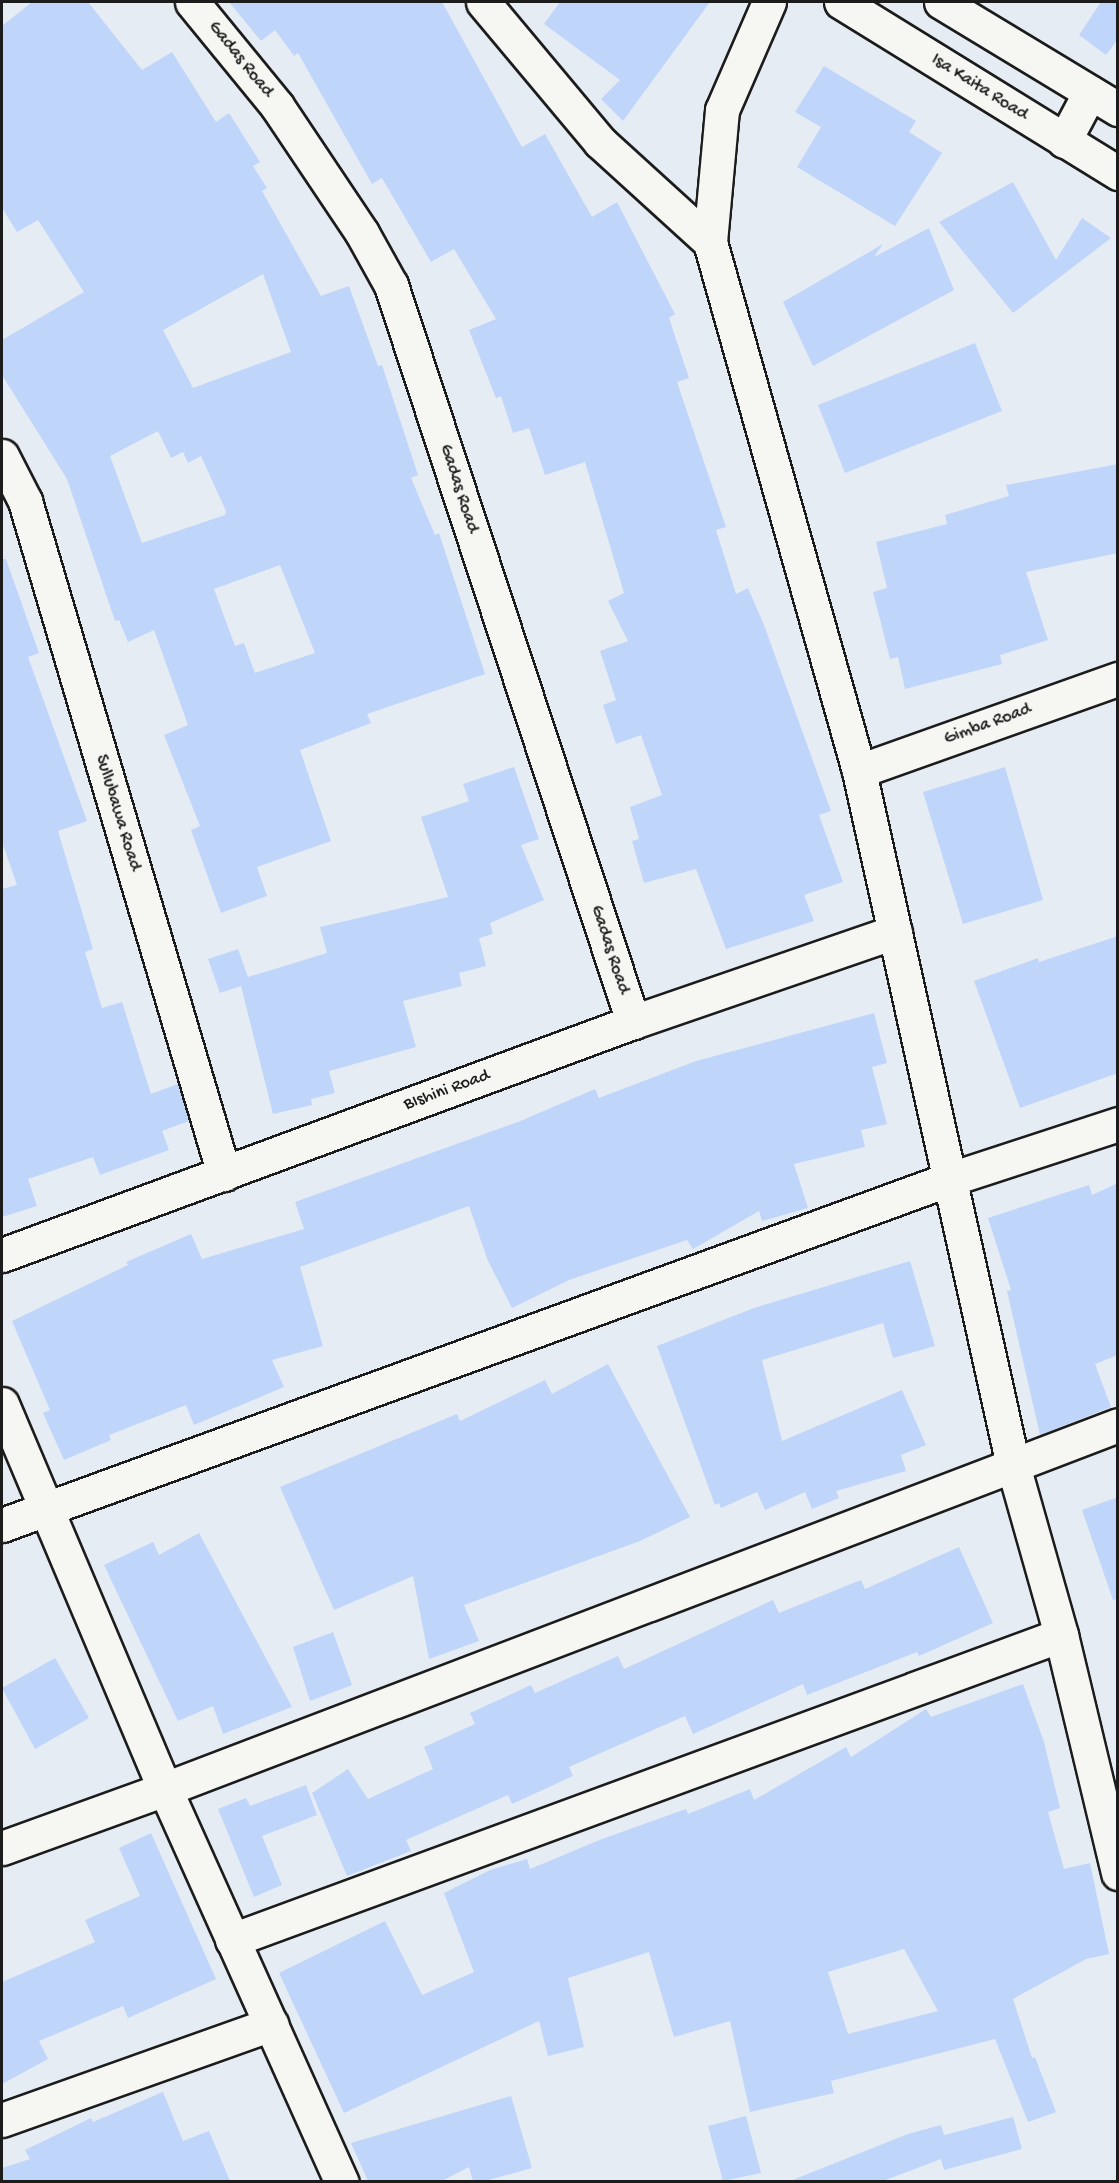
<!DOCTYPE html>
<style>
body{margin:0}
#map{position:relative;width:1119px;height:2183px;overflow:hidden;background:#e6ecf4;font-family:"Gochi Hand",sans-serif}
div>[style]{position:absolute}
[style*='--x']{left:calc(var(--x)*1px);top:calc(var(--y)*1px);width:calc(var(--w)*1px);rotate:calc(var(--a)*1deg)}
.building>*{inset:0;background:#c0d5fa}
.roads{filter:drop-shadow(2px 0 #1c1c1c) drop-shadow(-2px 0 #1c1c1c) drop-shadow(0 2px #1c1c1c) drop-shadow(0 -2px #1c1c1c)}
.street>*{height:33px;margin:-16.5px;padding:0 16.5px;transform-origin:16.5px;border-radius:16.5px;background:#f6f6f2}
.secondary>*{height:33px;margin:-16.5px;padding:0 16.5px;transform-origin:16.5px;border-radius:16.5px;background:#f6f6f2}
span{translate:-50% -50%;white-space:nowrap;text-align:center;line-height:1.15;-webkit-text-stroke:4.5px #f6f6f2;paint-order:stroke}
.street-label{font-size:18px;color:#1c1c1c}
.frame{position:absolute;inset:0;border:3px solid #1c1c1c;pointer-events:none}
</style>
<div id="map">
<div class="building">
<i style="clip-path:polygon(evenodd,32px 2px,88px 2px,142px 70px,172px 52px,216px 122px,229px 113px,260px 162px,253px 166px,267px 188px,262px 191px,321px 296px,349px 286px,378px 366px,382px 365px,418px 475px,411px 478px,435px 535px,439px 533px,485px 674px,367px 714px,371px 723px,300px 750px,331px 841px,257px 867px,267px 896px,221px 913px,191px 830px,200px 826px,164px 735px,188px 725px,154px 630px,128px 642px,119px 620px,115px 621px,67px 479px,2px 375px,2px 340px,84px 292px,38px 220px,17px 232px,2px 208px,2px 26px,32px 2px,263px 274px,291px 352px,193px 388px,163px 330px,263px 274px,32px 2px,158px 431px,171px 458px,183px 452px,188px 463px,201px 456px,226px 511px,225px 515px,142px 543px,110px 456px,158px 431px,32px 2px,280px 565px,315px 653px,255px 673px,244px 643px,235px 646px,214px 589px,280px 565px)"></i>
<i style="clip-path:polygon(229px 2px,442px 2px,522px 147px,545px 134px,592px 217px,617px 202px,675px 314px,669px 318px,689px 378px,677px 382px,726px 527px,716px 530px,736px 594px,748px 588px,764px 625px,831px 811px,819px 815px,843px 882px,804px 895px,814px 921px,726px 949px,696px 869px,644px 883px,632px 841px,639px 839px,630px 807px,662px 795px,641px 735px,616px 744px,603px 705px,616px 700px,600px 651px,628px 641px,608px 601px,624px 593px,585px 462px,545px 475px,529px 428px,513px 433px,501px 396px,496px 398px,469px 330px,496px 319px,454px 249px,431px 262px,382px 178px,372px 184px,298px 53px,294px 56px,275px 30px,261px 41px)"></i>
<i style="clip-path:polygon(560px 2px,710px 2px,623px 121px,601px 99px,620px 80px,544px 24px)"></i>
<i style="clip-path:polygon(1101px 2px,1118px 2px,1118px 39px,1106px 55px,1079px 35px)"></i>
<i style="clip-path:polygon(824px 66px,916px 121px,909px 132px,942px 153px,895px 226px,797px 167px,821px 127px,795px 112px)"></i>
<i style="clip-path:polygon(1013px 182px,1056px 260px,1082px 218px,1111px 238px,1013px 313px,939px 222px)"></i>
<i style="clip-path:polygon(929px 228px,954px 290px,813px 366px,783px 302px,883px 244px,874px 257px)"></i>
<i style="clip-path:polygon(975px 343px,1002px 411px,845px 473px,818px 405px)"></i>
<i style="clip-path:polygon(1118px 464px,1118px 553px,1026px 572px,1048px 640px,1000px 655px,1002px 664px,905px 689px,898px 657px,890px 659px,873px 592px,887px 588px,876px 542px,947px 524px,945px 515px,1009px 496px,1006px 485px)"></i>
<i style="clip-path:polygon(2px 559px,6px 559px,39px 653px,28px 657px,87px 821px,58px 831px,93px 949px,85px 952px,102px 1008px,122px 1002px,151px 1094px,178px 1084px,189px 1121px,162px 1131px,169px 1150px,100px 1175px,93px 1157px,28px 1179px,37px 1206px,2px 1217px,2px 889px,17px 885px,2px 842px)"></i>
<i style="clip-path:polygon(514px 767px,539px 839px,521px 845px,544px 900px,490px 923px,493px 934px,479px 938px,486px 966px,459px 973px,462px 986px,403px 1001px,416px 1047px,329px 1071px,335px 1093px,311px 1099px,312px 1105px,273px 1114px,241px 986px,220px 993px,208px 959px,238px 949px,248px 977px,327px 953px,320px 927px,448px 897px,421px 817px,469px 801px,463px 784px)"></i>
<i style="clip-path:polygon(1005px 767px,1043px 900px,963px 924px,923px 792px)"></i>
<i style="clip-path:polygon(1118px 936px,1118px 1073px,1020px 1108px,974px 981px,1038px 958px,1039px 962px)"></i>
<i style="clip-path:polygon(874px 1013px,887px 1063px,872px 1067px,887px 1124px,861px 1130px,865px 1147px,794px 1164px,808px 1208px,762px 1221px,759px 1211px,693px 1249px,687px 1240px,569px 1280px,512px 1308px,488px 1261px,469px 1206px,300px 1267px,323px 1346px,272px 1360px,284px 1387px,194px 1425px,186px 1405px,109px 1435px,111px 1440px,64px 1460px,43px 1413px,50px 1410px,12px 1321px,128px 1265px,126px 1262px,191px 1234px,202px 1259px,304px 1229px,295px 1202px,518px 1122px,595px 1089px,599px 1098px,696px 1061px)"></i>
<i style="clip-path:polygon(1118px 1183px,1118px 1355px,1095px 1364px,1111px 1407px,1040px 1435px,1007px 1291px,1011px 1290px,988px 1218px,1089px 1185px,1092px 1195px)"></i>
<i style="clip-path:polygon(910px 1261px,935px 1346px,893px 1358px,883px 1323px,762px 1360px,782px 1441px,902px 1390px,926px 1445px,901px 1455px,906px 1471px,836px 1491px,839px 1498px,812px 1509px,805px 1492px,765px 1510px,757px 1492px,721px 1508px,719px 1503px,715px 1505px,657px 1346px,754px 1308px)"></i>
<i style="clip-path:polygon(608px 1364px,690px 1517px,640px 1541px,464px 1605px,479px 1641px,429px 1659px,413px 1576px,334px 1610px,280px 1487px,457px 1414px,460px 1421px,545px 1380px,552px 1394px)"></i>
<i style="clip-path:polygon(1118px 1497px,1118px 1599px,1113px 1600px,1082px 1510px)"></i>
<i style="clip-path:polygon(199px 1533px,292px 1707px,223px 1734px,213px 1706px,178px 1721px,104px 1565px,153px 1542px,159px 1555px)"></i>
<i style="clip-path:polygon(959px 1547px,993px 1623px,919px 1656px,917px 1652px,807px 1695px,803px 1684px,693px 1734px,685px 1716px,569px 1767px,573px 1776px,512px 1804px,508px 1795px,406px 1840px,411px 1851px,347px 1876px,312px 1793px,348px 1769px,368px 1799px,433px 1769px,424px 1747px,475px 1724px,470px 1713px,531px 1685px,535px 1693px,618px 1656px,624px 1669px,773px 1600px,779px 1613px,861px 1580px,865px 1589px)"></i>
<i style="clip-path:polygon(333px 1632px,352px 1685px,310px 1701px,293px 1647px)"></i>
<i style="clip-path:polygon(55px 1658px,89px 1718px,35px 1749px,2px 1688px)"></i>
<i style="clip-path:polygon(evenodd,1023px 1684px,1044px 1742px,1060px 1808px,1048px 1812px,1064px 1869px,1090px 1863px,1109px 1954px,1086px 1959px,1013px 1999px,1032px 2058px,1035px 2057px,1056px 2112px,1028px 2122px,995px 2039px,831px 2081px,834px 2093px,750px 2112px,730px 2021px,674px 2037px,649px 1952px,568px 1978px,584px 2047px,548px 2056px,539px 2021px,344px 2113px,279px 1973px,385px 1921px,422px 1995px,474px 1972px,444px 1893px,490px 1870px,527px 1859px,530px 1869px,602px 1839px,686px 1809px,688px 1814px,750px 1789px,754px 1800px,846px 1747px,851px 1757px,926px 1709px,931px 1717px,1023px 1684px,904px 1949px,938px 2011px,848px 2034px,828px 1972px,904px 1949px)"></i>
<i style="clip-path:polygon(306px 1785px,317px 1815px,262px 1836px,282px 1885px,254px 1897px,218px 1809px,246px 1798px,250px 1806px)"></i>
<i style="clip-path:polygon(151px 1833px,216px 1979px,128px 2018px,123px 2006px,39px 2041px,48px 2059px,2px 2084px,2px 1982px,95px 1942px,85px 1920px,140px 1896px,119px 1848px)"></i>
<i style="clip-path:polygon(163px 2092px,183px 2141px,209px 2131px,230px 2181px,2px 2181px,2px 2168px,30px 2159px,25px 2150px,91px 2118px,93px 2122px)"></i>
<i style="clip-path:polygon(511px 2096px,532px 2168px,485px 2181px,473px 2181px,469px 2167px,442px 2181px,368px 2181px,351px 2143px)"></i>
<i style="clip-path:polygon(746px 2116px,761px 2173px,723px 2181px,708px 2126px)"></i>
<i style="clip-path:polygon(1013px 2117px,1022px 2149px,944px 2170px,941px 2159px,883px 2181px,790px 2181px,908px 2134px,941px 2125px,944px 2135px)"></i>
</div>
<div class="roads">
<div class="street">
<i style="--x:192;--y:2;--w:134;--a:50.7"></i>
<i style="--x:277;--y:106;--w:153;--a:56.2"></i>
<i style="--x:362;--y:233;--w:60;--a:60.9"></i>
<i style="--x:391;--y:285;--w:776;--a:71.82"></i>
<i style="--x:483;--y:2;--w:182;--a:50.1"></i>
<i style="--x:600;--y:142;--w:149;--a:42.3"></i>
<i style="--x:769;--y:2;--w:118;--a:113.5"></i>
<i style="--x:722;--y:110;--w:133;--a:95.2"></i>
<i style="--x:710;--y:242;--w:550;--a:74.27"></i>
<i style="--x:859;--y:771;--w:711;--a:77.49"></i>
<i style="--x:1013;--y:1465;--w:177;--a:74.2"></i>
<i style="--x:1061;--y:1635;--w:245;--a:76.5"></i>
<i style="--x:2;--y:456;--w:51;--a:62.9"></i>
<i style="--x:25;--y:501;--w:702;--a:73.53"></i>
<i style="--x:859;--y:771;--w:275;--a:-19.6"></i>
<i style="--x:2;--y:1255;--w:673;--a:-20.27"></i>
<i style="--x:633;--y:1022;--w:277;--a:-19"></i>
<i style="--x:2;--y:1404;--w:418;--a:67.1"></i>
<i style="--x:165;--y:1789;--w:431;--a:65.8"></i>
<i style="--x:2;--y:1525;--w:1006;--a:-20.06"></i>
<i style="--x:947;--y:1180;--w:180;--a:-18.1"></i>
<i style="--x:2;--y:1848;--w:173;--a:-19.9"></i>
<i style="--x:165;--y:1789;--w:1020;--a:-20.9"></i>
<i style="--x:232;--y:1940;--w:883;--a:-20.2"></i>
<i style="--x:2;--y:2120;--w:286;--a:-19.6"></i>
</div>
<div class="secondary">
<i style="--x:841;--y:2;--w:326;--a:31.7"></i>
<i style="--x:941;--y:2;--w:207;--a:31.2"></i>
<i style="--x:1064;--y:141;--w:55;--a:-62"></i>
</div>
</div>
<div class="street-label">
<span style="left:240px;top:60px;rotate:51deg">Gadas Road</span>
<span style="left:979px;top:88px;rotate:32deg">Isa Kaita Road</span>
<span style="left:458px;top:489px;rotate:72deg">Gadas Road</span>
<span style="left:988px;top:725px;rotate:-20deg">Gimba Road</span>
<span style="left:117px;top:813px;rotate:73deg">Sullubawa Road</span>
<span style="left:609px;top:950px;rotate:72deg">Gadas Road</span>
<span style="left:447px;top:1091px;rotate:-20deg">BIshini Road</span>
</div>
<div class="frame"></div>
</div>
